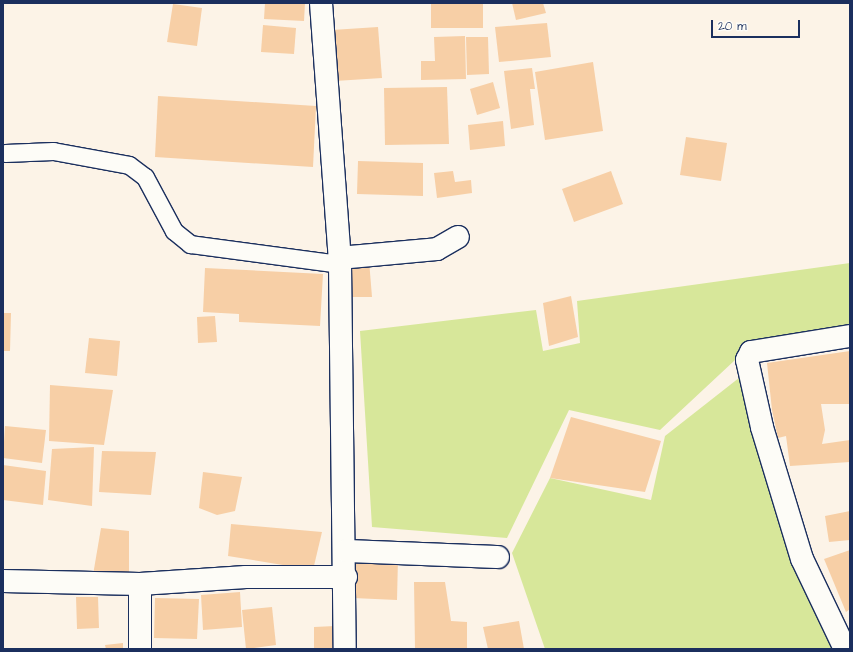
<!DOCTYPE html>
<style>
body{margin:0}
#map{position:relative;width:853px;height:652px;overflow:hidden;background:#fcf3e7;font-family:"Architects Daughter",sans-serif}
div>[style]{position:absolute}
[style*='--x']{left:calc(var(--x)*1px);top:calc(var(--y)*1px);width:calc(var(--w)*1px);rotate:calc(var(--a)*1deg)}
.green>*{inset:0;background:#d7e79a}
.building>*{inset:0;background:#f7cfa6}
.roads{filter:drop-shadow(1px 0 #1b2f5e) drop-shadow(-1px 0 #1b2f5e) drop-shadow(0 1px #1b2f5e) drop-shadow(0 -1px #1b2f5e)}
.lane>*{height:17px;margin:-8.5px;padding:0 8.5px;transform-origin:8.5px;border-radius:8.5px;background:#fdfcf7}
.street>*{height:22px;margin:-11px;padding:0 11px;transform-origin:11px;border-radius:11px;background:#fdfcf7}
span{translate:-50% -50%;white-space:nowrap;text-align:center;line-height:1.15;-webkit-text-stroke:4px #fdfcf7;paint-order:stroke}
.frame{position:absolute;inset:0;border:4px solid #1b2f5e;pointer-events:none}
.scale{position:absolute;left:711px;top:20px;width:89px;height:18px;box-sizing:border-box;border:2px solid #1b2f5e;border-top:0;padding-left:5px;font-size:12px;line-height:14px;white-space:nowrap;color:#1b2f5e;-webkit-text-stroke:3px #fdfcf7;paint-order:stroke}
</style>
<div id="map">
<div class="green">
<i style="clip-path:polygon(850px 263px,850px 326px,749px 347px,660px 430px,569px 410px,507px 538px,372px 527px,360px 331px,536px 310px,543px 351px,580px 343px,577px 301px)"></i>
<i style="clip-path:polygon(744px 374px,839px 649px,545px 649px,512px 553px,550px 478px,651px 500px,665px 436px)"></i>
</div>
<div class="building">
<i style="clip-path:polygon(265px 3px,305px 3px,304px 21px,264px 19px)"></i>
<i style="clip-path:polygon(431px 3px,483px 3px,483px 28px,431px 28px)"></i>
<i style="clip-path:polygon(512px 3px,543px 3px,546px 13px,516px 20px)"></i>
<i style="clip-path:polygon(173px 4px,202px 8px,197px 46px,167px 42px)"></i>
<i style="clip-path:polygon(547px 23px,551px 57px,499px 62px,495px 27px)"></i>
<i style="clip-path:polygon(263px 25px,296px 28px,294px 54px,261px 52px)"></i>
<i style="clip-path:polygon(378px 27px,382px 78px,335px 81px,332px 30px)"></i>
<i style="clip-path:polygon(465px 36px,466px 79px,421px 80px,421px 61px,435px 61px,434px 37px)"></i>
<i style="clip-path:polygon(466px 37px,488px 37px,489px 74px,467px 75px)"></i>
<i style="clip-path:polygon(593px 62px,603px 131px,545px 140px,535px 72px)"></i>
<i style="clip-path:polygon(532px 68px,535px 89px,530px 89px,534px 125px,511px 129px,504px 71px)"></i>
<i style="clip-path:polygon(493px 82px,500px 108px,477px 115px,470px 89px)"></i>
<i style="clip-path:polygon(447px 87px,449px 144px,385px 145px,384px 88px)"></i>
<i style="clip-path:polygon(158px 96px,316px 106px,313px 167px,155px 157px)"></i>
<i style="clip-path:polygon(503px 121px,505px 146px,470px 150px,468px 125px)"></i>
<i style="clip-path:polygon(686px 137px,727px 143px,721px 181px,680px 175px)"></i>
<i style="clip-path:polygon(358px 161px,423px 163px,423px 196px,357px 194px)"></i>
<i style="clip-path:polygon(453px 171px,455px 182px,471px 180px,472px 193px,437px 198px,434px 173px)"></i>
<i style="clip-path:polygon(611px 171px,623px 204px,574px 222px,562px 189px)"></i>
<i style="clip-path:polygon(369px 260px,372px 297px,352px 297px,350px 261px)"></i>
<i style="clip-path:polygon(205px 268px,323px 274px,320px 326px,239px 322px,239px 314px,203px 312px)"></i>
<i style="clip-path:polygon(571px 296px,578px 337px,549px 346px,543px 303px)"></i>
<i style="clip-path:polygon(3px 313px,11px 313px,10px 351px,3px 351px)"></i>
<i style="clip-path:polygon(215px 316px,217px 342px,198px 343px,197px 317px)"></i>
<i style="clip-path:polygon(89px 338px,120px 341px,117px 376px,85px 373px)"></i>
<i style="clip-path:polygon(850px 351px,850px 404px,821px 404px,825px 430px,822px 444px,850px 440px,850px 462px,790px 466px,786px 436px,778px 438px,772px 410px,767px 363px)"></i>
<i style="clip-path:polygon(50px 385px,113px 390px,104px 445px,49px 441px)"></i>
<i style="clip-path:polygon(571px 417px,661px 441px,645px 492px,550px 478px)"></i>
<i style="clip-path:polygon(5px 426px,46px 430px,42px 463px,3px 458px)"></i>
<i style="clip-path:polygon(94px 447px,92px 506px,48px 500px,52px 449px)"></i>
<i style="clip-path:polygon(102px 451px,156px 452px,151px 495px,99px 492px)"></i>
<i style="clip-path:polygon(3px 465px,46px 471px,43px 505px,3px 500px)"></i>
<i style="clip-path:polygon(203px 472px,242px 477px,235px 511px,217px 515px,199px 508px)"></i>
<i style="clip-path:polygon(850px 511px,850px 540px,829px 542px,825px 516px)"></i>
<i style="clip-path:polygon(231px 524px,322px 532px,313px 570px,228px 556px)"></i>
<i style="clip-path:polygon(101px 528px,129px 531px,129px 578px,93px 575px)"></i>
<i style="clip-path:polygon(850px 550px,850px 609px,846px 612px,824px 559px)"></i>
<i style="clip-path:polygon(354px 556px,398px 558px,397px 600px,353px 598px)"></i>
<i style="clip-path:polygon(414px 582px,445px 582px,451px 621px,467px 622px,467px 649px,415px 649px)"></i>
<i style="clip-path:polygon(240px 592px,242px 627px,203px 630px,201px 595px)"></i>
<i style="clip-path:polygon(76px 597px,98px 597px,99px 628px,77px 629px)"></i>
<i style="clip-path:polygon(155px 598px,199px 599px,197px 639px,154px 638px)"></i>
<i style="clip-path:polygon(272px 607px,276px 645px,246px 649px,242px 610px)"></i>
<i style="clip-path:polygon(519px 621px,524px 649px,488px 649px,483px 627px)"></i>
<i style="clip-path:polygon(335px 626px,333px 649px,314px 649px,314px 627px)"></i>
<i style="clip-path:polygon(123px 643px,123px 649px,106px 649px,105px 645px)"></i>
</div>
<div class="roads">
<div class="lane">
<i style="--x:5;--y:153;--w:48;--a:-2.4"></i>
<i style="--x:53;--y:151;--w:77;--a:10.4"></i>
<i style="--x:129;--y:165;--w:20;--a:37"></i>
<i style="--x:145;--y:177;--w:61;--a:61.8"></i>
<i style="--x:174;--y:231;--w:21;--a:39"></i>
<i style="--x:190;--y:244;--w:151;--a:7.6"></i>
</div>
<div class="street">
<i style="--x:321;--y:3;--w:262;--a:85.8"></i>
<i style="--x:340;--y:264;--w:385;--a:89.3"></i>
<i style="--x:339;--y:258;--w:98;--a:-5.2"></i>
<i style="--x:437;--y:249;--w:24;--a:-30"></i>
<i style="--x:346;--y:551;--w:152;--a:2.3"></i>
<i style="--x:3;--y:581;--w:137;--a:1.3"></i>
<i style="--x:140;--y:584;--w:106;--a:-3.8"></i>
<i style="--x:246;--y:577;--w:100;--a:0"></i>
<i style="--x:140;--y:649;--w:65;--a:-90"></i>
<i style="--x:845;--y:649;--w:100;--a:-115.5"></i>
<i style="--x:802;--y:559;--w:138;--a:-106.9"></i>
<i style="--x:762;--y:427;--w:69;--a:-102.6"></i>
<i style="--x:747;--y:360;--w:9;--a:-63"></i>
<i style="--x:751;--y:352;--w:100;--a:-9.2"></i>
</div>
</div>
<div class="frame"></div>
<div class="scale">20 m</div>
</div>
